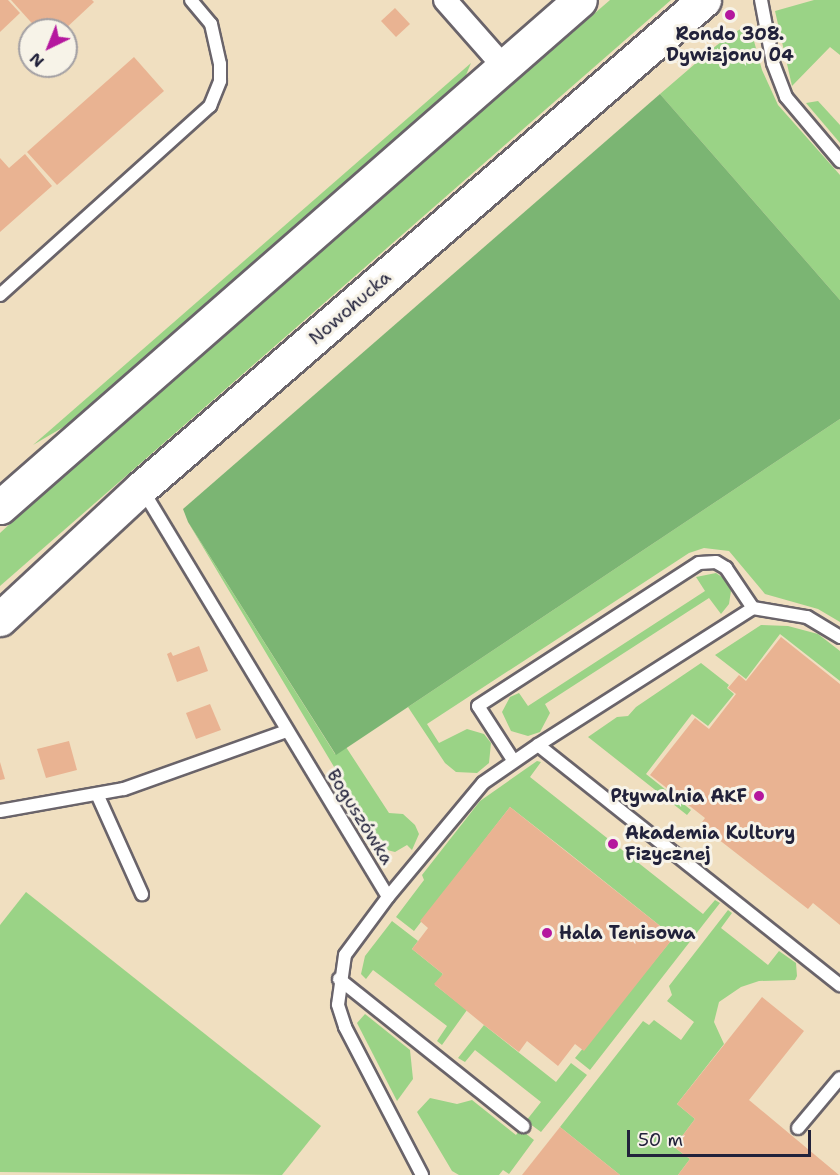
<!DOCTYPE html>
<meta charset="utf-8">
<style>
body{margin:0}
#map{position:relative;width:840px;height:1175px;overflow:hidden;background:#f0dfc0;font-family:"Shantell Sans",sans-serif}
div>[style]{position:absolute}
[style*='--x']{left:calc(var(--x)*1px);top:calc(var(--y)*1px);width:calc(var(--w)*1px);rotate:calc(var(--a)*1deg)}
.green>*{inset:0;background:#9ad386}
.forest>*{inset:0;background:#7bb573}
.building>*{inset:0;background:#e9b392}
.roads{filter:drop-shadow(2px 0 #6a646a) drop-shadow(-2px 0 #6a646a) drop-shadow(0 2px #6a646a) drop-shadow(0 -2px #6a646a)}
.service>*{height:12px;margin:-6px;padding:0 6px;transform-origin:6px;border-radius:6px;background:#fff}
.minor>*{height:22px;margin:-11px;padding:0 11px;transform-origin:11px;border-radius:11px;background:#fff}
.secondary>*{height:33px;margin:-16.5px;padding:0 16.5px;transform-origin:16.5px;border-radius:16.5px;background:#fff}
.dots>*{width:16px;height:16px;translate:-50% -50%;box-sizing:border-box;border:3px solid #f7f3e8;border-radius:50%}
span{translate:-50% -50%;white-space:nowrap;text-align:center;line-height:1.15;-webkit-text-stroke:6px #f7f3e8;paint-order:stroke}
.poi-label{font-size:18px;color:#22223b;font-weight:700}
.right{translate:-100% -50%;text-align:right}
.left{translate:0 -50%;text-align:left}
.street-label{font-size:18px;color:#22223b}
.north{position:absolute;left:18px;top:18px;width:60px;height:60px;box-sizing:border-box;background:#f7f3e8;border:2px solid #a29fa3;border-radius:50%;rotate:223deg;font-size:16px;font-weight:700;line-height:24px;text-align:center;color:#22223b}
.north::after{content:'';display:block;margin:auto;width:21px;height:27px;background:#b5179e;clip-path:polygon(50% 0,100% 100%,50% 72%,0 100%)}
.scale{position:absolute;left:627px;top:1130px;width:184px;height:27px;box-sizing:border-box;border:3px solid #22223b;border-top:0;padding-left:8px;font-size:18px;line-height:21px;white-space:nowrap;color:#22223b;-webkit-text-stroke:4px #f7f3e8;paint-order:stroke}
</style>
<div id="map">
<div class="green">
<i style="clip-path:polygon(610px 0,671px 0,0 586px,0 533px,101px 440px)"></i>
<i style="clip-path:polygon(814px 0,840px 0,840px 55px,830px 47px,792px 86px,775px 11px)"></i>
<i style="clip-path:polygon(749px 23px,762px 70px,778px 105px,840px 175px,840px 300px,660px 94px,717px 45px)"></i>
<i style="clip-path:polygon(471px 63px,464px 80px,77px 419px,33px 445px)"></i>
<i style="clip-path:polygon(818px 101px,840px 125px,840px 143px,806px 103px)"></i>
<i style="clip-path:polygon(840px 419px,840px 622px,818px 609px,765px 594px,729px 551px,704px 548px,689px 553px,427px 724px,439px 743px,467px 729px,484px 734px,491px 743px,489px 763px,477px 773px,456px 772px,445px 763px,408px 707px)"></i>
<i style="clip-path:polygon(188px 522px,335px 754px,346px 747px,389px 813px,403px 814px,415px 825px,419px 834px,412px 850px,407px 845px,395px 852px,383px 849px)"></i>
<i style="clip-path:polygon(716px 573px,725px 579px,731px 591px,729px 604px,721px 614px,709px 598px,545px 704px,550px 713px,540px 732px,528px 736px,511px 731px,502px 712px,510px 697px,519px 693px,528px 706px,705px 591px,696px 577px)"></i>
<i style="clip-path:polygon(761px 625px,788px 626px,818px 634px,840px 651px,840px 681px,780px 634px,746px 679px,715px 655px)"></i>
<i style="clip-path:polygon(701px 663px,729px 685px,727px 688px,734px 694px,708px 726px,692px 714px,646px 774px,691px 810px,687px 815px,588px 737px,617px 717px,628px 716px,636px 707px)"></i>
<i style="clip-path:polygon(537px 761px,541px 762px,530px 777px,703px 914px,715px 900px,720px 903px,590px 1070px,575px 1058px,674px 937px,565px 850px,510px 807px,414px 931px,396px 917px,424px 880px,422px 875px,480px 801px)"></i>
<i style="clip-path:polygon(26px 892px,321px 1126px,282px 1175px,0 1172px,0 925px)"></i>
<i style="clip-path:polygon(728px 910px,732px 913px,721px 928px,768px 965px,779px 951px,796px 963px,797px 976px,795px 980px,759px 981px,741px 987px,719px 1002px,714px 1022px,724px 1044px,677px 1104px,695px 1119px,674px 1147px,690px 1159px,678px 1175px,620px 1175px,560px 1127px,643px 1021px,649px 1025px,654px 1020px,681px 1040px,694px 1022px,667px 1001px,672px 995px,669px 986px)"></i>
<i style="clip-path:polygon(392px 921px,418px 941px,412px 949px,443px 974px,435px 985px,467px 1010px,442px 1045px,437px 1041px,447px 1026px,373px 970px,366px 979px,361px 974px,365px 956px)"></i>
<i style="clip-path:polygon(365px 1014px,410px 1050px,413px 1079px,397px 1101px,357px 1023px)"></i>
<i style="clip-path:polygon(484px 1025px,556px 1082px,571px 1063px,587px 1075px,541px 1132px,526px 1121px,541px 1102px,475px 1050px,465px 1062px,458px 1058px)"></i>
<i style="clip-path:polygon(430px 1098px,457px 1104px,472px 1100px,516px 1135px,520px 1129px,534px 1140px,509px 1174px,503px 1170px,499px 1175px,459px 1175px,452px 1171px,417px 1112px)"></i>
</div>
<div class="forest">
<i style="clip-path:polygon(660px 94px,840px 300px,840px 419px,336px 755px,188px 522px,183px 509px)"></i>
</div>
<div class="building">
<i style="clip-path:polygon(0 0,8px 0,20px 13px,0 32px)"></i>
<i style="clip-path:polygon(11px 0,92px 0,94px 2px,64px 30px,38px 30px)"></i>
<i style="clip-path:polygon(395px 8px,410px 24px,396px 37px,381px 21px)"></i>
<i style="clip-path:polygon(134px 57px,164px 91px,57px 185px,27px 152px)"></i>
<i style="clip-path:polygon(25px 154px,52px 186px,0 232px,0 158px,9px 168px)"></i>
<i style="clip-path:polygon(781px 637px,840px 684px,840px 925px,813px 903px,808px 909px,700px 825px,705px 818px,650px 775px,695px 718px,709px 729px,736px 694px,728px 688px,739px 675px,746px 681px)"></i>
<i style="clip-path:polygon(199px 646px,208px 671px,177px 682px,167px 654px,171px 652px,173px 656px)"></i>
<i style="clip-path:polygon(210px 704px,221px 730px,196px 739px,186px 713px)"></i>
<i style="clip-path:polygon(69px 741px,77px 770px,46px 778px,37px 749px)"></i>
<i style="clip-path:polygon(0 762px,5px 779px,0 780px)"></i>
<i style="clip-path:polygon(510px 807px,674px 937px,584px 1051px,575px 1044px,558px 1066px,527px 1041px,519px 1052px,484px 1025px,434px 984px,443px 974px,412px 949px,428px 928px,420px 921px)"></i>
<i style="clip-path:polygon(762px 997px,804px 1031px,749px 1100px,839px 1175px,678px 1175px,690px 1159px,674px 1147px,695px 1119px,677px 1104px)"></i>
<i style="clip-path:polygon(560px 1127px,620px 1175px,522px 1175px)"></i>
</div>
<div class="roads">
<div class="service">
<i style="--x:761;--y:0;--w:64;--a:79.2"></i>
<i style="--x:773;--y:63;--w:36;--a:69"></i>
<i style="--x:786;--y:97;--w:84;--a:49.8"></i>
<i style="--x:0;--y:295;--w:283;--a:-42"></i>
<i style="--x:210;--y:106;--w:27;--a:-68"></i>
<i style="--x:220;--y:81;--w:17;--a:-90"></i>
<i style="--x:220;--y:64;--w:41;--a:-102.7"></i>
<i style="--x:211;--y:24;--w:31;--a:-130"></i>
<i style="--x:142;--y:489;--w:476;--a:58.9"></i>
<i style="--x:388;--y:897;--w:72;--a:126.6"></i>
<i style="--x:345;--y:955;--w:50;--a:98"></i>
<i style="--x:338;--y:1005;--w:23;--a:72"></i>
<i style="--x:345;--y:1027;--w:167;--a:62.5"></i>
<i style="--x:538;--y:745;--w:255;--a:-32.5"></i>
<i style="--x:513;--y:760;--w:64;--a:-122.9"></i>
<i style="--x:478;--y:706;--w:263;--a:-32.9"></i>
<i style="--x:699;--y:563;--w:17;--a:-3"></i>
<i style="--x:716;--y:562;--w:12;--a:31"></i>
<i style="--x:726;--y:568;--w:48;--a:56"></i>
<i style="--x:753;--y:608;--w:55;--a:9.5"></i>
<i style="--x:807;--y:617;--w:39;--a:31"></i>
<i style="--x:97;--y:794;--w:110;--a:65.8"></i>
<i style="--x:0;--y:811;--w:126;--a:-10.1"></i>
<i style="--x:124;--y:789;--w:173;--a:-19.6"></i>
<i style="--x:388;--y:897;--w:148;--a:-50.2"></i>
<i style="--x:483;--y:783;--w:67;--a:-34.6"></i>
<i style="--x:538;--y:745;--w:386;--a:38.5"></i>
<i style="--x:339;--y:979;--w:236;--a:38.6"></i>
<i style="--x:798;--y:1128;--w:65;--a:-50"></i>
</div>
<div class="minor">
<i style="--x:445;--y:0;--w:89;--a:48.6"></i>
</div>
<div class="secondary">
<i style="--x:0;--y:507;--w:770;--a:-41.16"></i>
<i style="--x:0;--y:619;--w:192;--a:-42.9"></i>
<i style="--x:141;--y:488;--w:745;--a:-40.92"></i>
</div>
</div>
<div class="dots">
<i style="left:730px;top:15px;background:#b5179e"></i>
<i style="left:759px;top:796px;background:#b5179e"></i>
<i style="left:613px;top:844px;background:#b5179e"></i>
<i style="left:547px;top:933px;background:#b5179e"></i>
</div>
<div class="poi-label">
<span style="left:730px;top:45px">Rondo 308.<br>Dywizjonu 04</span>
<span class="right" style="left:747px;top:796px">Pływalnia AKF</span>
<span class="left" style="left:625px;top:844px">Akademia Kultury<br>Fizycznej</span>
<span class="left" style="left:559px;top:933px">Hala Tenisowa</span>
</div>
<div class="street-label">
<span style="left:350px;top:308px;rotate:-41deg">Nowohucka</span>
<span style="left:360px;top:817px;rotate:58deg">Boguszówka</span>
</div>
<div class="north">N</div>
<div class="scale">50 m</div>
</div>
